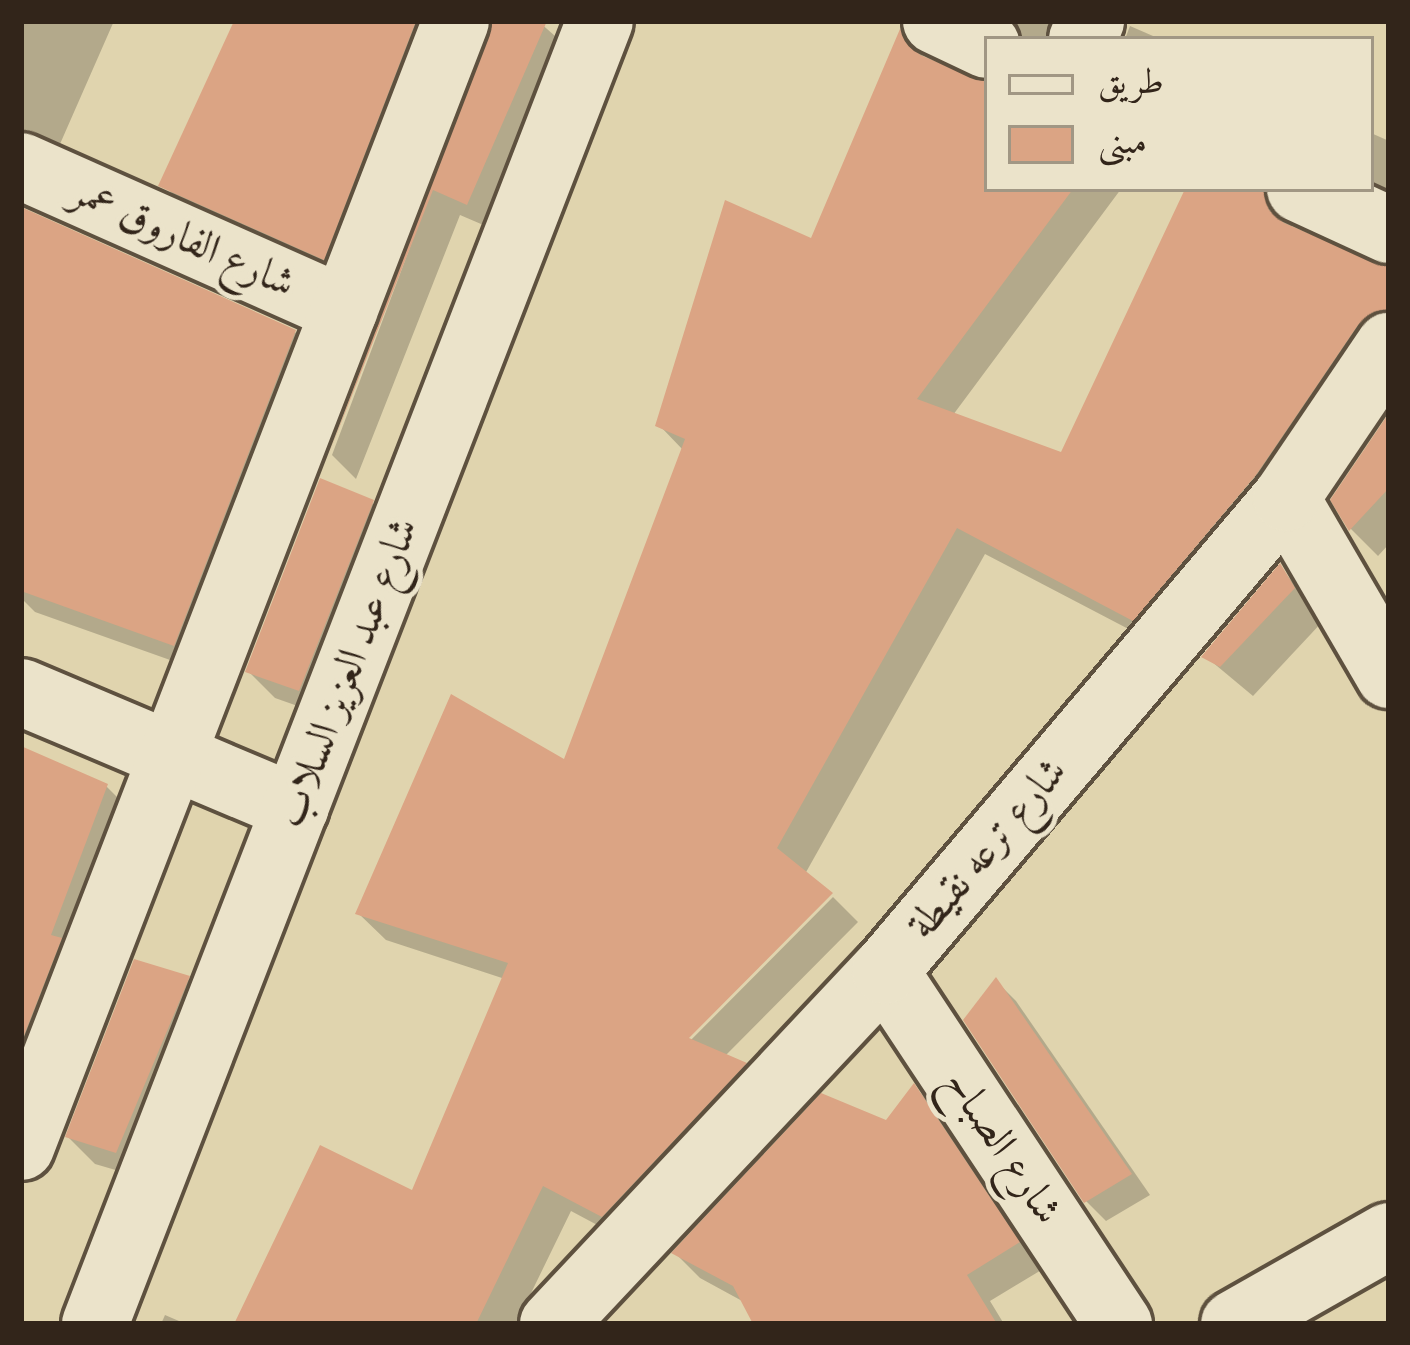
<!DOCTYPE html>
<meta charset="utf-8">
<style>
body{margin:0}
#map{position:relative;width:1410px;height:1345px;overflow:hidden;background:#e0d4ae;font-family:"IM FELL DW Pica",Amiri,serif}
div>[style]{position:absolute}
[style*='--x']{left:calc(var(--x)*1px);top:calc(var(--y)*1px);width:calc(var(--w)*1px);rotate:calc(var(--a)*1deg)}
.shadow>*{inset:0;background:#0003}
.building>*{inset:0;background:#dba484}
.roads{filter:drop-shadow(3px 0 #5e513f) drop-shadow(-3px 0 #5e513f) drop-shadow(0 3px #5e513f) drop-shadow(0 -3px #5e513f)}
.minor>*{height:66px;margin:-33px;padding:0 33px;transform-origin:33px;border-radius:33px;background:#ebe3ca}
span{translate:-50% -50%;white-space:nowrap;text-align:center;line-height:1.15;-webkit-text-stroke:10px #ebe3ca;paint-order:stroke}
.street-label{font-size:42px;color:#32251a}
.frame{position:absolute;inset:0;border:24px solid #32251a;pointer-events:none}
.legend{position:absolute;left:984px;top:36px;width:390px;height:156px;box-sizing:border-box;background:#ebe3ca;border:3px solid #a19784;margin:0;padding:15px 21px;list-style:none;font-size:36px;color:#32251a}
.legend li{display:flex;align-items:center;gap:24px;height:60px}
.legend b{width:60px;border:3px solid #a19784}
</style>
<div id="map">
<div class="shadow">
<i style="clip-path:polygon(21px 21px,114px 21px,60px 144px,91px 170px,21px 169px)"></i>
<i style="clip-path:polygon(239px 21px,453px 21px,348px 282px,190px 212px,166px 187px)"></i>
<i style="clip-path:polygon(495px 21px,538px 21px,572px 51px,495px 230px,460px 215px,356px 479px,332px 455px)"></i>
<i style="clip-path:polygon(998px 21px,1093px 21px,1085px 39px,1026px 39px)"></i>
<i style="clip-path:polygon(1130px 26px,1160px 39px,1125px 39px)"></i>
<i style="clip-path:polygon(901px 34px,929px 62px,987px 85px,987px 189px,1121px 189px,953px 415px,1063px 455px,1189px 189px,1303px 189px,1292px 203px,1292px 229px,1389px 270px,1389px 349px,1161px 646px,985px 554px,805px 874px,676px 1047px,680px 1051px,833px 897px,858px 922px,725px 1056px,746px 1065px,773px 1092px,631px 1243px,571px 1211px,516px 1324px,238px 1324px,414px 1194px,505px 979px,386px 940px,358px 913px,565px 763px,684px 451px,659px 425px,813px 242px)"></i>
<i style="clip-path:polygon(1371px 133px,1389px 141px,1389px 204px,1371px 189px)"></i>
<i style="clip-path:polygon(295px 332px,322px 359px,201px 671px,35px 612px,21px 598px,21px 553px)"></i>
<i style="clip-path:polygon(1389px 413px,1389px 544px,1378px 556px,1351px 529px,1334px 500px)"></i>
<i style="clip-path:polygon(372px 503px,399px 530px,326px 716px,275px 698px,248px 671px)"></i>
<i style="clip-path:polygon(1280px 567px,1324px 620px,1253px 696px,1205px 656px)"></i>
<i style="clip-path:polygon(21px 750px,107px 787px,131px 811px,21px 1127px)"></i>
<i style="clip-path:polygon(188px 979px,215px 1006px,143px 1178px,95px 1164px,68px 1137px)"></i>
<i style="clip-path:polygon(996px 981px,1016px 1001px,1150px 1195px,1106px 1221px,1086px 1201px)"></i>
<i style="clip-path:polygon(915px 1088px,939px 1112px,1043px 1269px,990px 1301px,1004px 1324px,756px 1324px,744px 1302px,700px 1278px,675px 1253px,887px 1124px)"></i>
<i style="clip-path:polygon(165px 1315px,186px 1324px,161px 1324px)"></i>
</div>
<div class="building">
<i style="clip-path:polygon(234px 21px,416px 21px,324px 260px,158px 186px)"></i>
<i style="clip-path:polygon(493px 21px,547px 21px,467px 205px,433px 190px,328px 456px)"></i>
<i style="clip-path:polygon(900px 29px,920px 55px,987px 82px,987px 189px,1073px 189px,917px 399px,1061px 452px,1185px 189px,1263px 189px,1269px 210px,1284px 223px,1389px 267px,1389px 309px,1372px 313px,1358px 325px,1256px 475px,1133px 621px,957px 528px,777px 848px,833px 893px,689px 1038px,747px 1063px,602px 1217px,543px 1186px,476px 1324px,234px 1324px,320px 1145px,412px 1190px,508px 963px,355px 914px,451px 694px,564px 759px,685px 439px,655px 426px,725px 200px,811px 238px)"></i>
<i style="clip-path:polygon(21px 207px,296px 330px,174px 646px,21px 591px)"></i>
<i style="clip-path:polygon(1389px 413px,1389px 488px,1349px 531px,1330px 500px)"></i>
<i style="clip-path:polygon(320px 478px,374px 500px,299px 691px,245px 672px)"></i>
<i style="clip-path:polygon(1280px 563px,1295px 588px,1220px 667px,1201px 657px)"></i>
<i style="clip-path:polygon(21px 746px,108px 784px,51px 935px,62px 938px,21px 1043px)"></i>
<i style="clip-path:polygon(134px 959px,190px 976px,116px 1153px,65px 1137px)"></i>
<i style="clip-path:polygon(996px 977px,1132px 1174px,1084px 1203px,963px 1020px)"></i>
<i style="clip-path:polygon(914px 1083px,1020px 1242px,967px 1275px,997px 1324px,753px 1324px,733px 1286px,671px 1253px,821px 1093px,886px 1120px)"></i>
</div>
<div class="roads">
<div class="minor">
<i style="--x:936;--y:21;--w:56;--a:25.2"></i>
<i style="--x:1082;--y:39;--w:20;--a:-63"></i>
<i style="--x:21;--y:166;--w:354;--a:24"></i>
<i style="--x:1300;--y:189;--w:98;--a:24.7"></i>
<i style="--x:1286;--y:498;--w:205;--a:59.8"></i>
<i style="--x:21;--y:692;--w:298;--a:22.9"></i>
<i style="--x:885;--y:971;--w:424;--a:56.5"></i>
<i style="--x:21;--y:1147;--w:1207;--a:-68.88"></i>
<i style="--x:95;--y:1324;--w:1397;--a:-68.82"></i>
<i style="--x:553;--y:1324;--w:485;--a:-46.8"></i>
<i style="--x:885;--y:971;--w:620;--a:-49.71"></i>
<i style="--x:1286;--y:498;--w:184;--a:-55.9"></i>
<i style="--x:1234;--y:1324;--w:178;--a:-29.6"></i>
</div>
</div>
<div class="street-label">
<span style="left:183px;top:238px;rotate:24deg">شارع الفاروق عمر</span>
<span style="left:348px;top:673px;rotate:-69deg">شارع عبد العزيز السلاب</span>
<span style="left:988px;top:849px;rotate:-50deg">شارع ترعه نقيطة</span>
<span style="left:1002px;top:1147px;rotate:56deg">شارع الصباح</span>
</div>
<div class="frame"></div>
<ul class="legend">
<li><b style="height:15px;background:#ebe3ca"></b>طريق</li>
<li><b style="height:33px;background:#dba484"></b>مبنى</li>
</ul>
</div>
